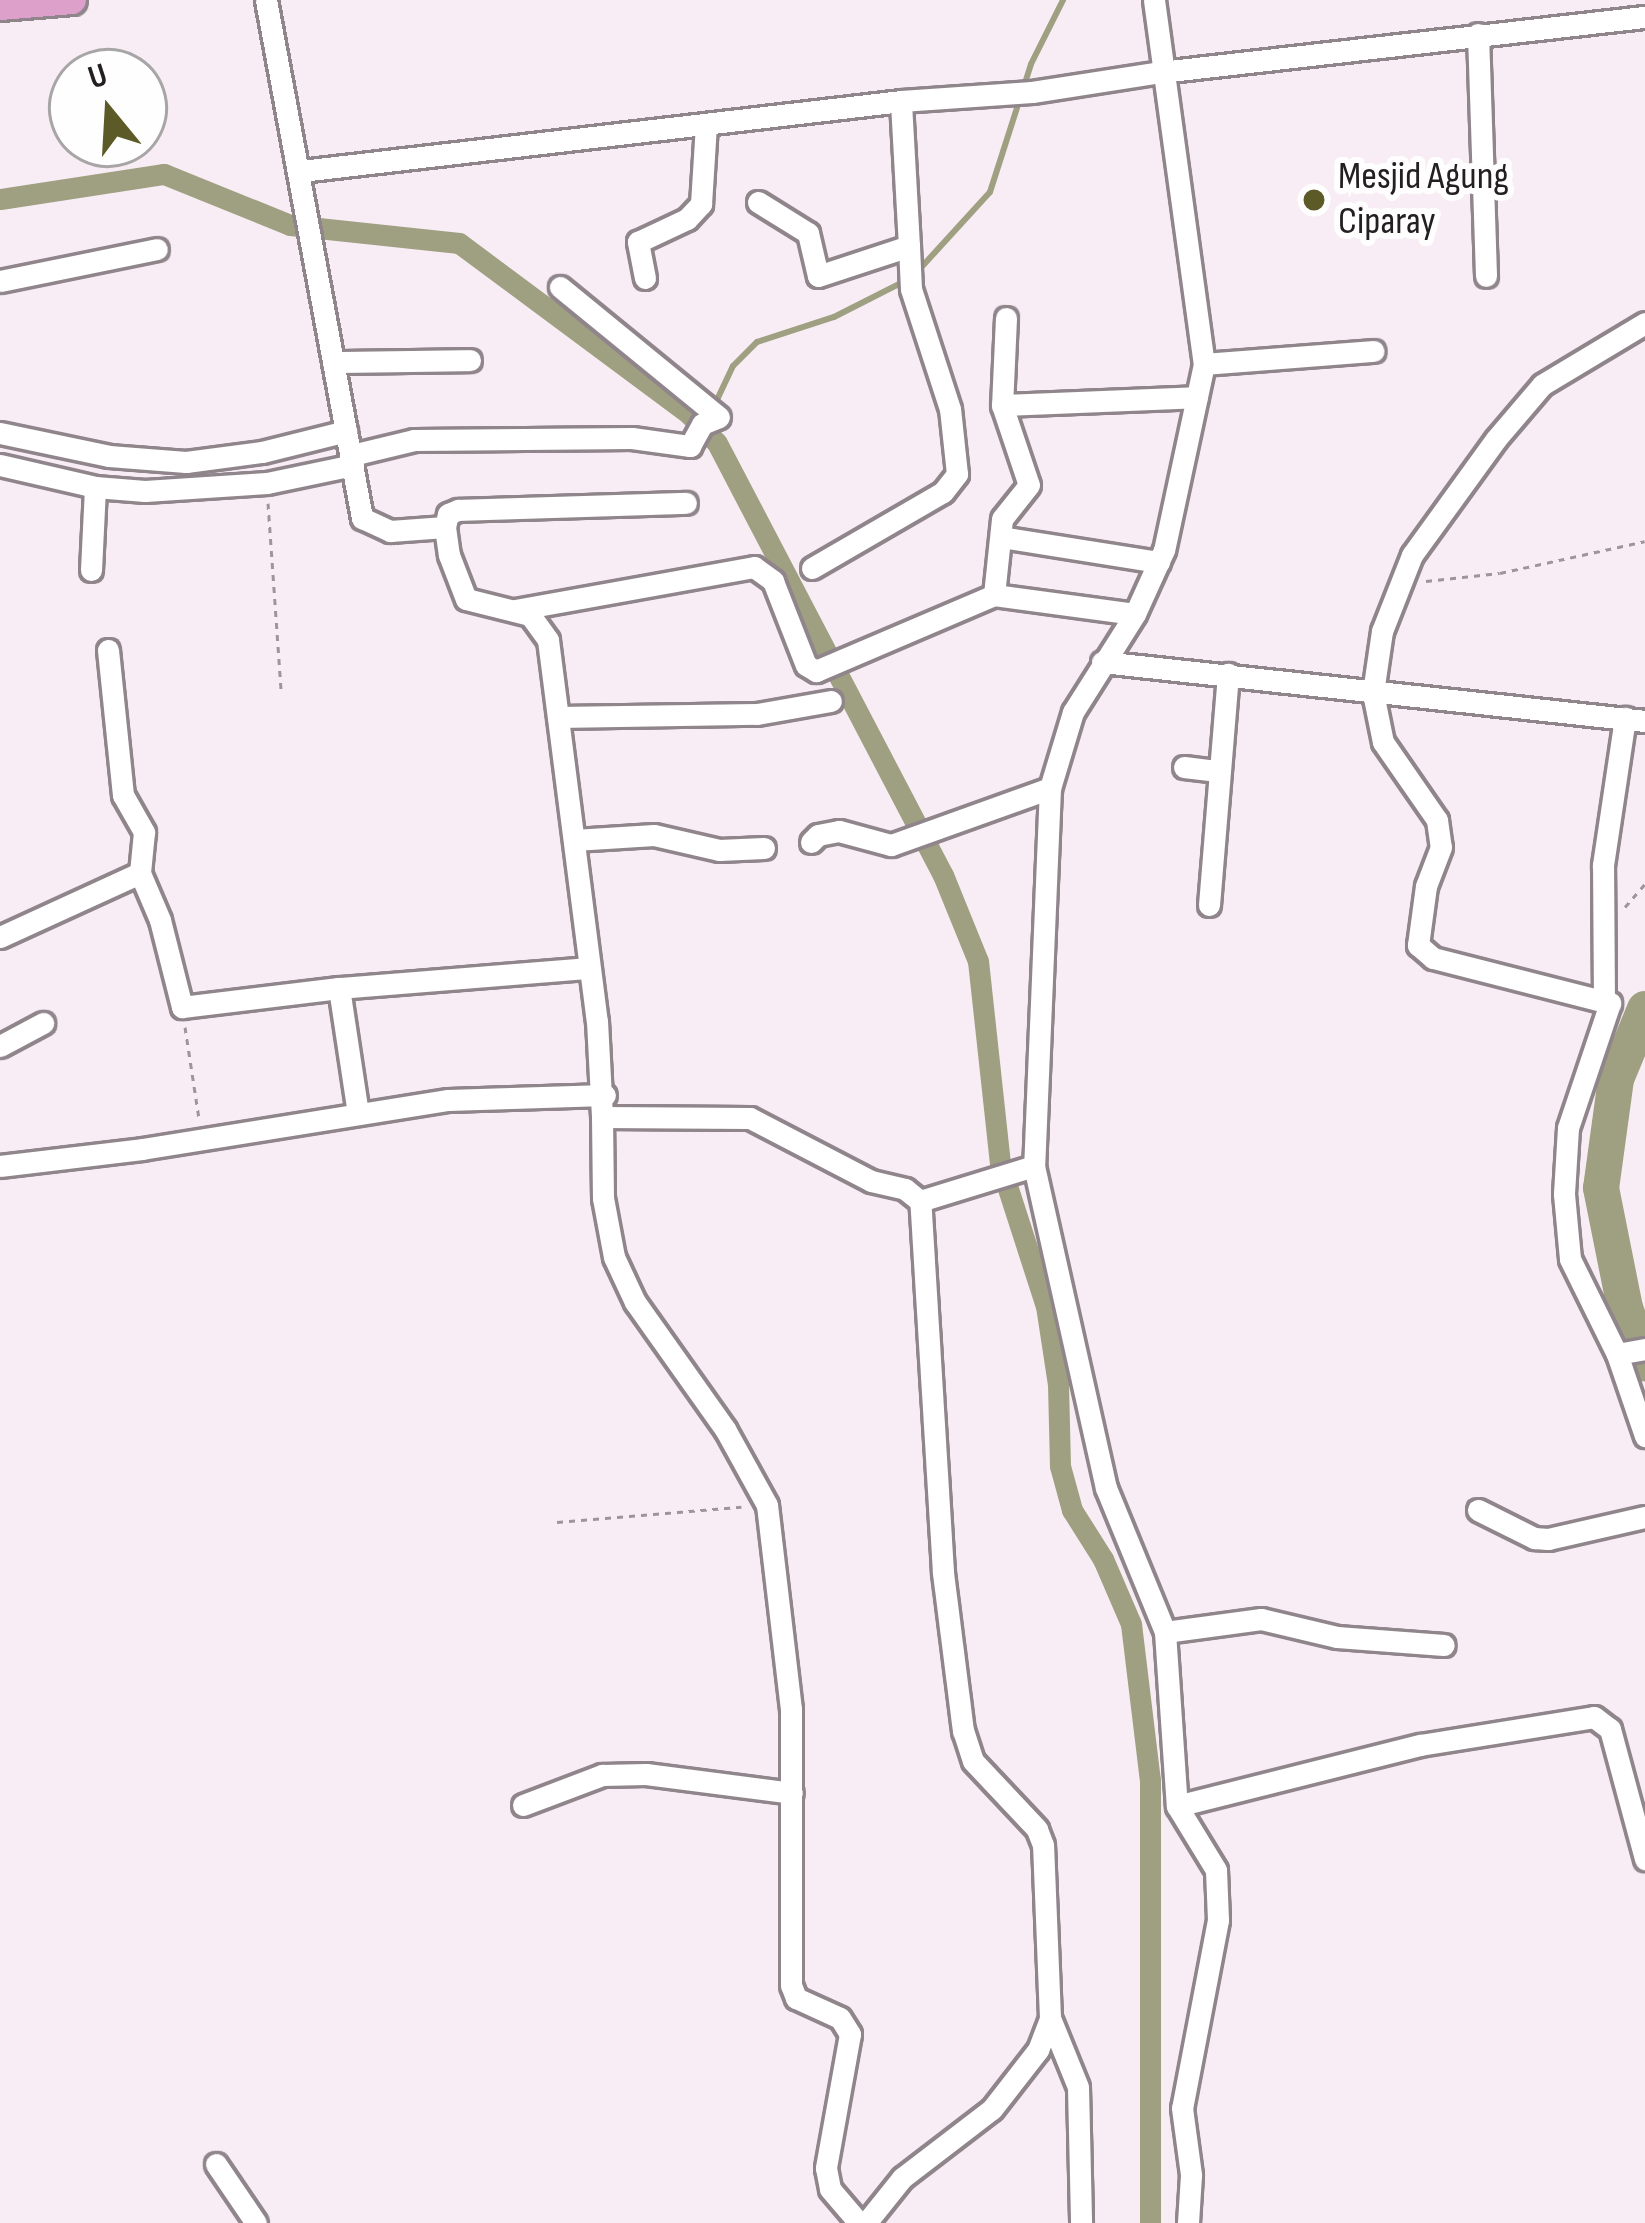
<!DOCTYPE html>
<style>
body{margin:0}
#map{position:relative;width:1645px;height:2223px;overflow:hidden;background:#f8edf4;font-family:"Sofia Sans Condensed",sans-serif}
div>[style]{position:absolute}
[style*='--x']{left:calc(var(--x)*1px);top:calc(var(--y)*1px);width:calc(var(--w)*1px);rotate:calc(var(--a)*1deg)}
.stream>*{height:6px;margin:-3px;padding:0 3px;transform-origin:3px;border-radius:3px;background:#9f9f81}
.canal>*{height:21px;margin:-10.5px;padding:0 10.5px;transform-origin:10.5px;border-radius:10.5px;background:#9f9f81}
.river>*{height:36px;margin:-18px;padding:0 18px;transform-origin:18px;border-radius:18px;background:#9f9f81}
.path>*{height:3px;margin-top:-1.5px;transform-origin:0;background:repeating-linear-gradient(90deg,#9d959a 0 6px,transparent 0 12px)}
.roads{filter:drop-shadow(3px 0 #8f858b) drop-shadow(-3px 0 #8f858b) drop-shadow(0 3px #8f858b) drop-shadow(0 -3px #8f858b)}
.minor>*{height:21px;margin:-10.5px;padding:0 10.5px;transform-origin:10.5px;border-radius:10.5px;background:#fff}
.major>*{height:27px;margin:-13.5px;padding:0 13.5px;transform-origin:13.5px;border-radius:13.5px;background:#dca0ca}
.dots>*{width:33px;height:33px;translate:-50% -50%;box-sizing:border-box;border:6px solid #fefefe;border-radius:50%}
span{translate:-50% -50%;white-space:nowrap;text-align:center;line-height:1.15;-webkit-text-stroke:12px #fefefe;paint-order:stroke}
.poi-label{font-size:39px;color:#242022}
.left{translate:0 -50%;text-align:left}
.north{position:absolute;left:48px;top:48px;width:120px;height:120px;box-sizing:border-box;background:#fefefe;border:3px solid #a7a5a6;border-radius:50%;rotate:342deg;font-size:33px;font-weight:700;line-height:48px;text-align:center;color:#242022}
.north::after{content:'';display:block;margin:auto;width:42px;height:54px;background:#5c5a26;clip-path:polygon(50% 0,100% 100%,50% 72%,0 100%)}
</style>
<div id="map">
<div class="stream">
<i style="--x:917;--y:272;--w:108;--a:-47.6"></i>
<i style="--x:990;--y:192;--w:134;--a:-72.2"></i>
<i style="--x:1031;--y:64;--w:72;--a:-63.4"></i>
<i style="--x:715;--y:404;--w:42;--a:-64.7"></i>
<i style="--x:733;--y:366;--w:34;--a:-45"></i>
<i style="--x:757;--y:342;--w:81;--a:-18"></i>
<i style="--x:834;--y:317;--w:82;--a:-26.9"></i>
</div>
<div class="canal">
<i style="--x:0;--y:199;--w:166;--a:-8.7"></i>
<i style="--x:164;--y:174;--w:136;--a:22"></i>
<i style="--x:290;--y:225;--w:170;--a:6.1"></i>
<i style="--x:459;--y:243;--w:287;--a:36.6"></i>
<i style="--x:689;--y:414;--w:40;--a:46"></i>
<i style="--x:717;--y:443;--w:488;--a:62.4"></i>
<i style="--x:943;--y:875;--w:93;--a:67.9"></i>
<i style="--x:978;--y:961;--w:204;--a:83.8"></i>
<i style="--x:1000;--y:1164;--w:149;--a:72.1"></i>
<i style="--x:1046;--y:1306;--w:79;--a:81.3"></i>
<i style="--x:1058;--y:1384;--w:82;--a:88.6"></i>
<i style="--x:1060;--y:1466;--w:46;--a:74.7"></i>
<i style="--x:1072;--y:1510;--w:58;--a:57.7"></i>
<i style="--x:1103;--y:1559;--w:71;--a:66.7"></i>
<i style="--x:1131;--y:1624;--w:157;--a:83.1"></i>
<i style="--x:1150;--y:1780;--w:443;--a:90"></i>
</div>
<div class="river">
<i style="--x:1645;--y:1009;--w:76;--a:112.5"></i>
<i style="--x:1616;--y:1079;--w:110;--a:97.8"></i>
<i style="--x:1601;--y:1188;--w:122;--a:78.7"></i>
<i style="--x:1625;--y:1308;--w:59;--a:70"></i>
</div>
<div class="path">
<i style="--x:268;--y:503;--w:186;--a:86"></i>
<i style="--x:1426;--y:581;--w:74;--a:-6.2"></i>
<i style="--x:1500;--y:573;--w:148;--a:-12.4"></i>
<i style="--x:1625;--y:907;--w:30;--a:-49"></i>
<i style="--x:185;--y:1027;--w:92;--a:81.3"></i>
<i style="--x:557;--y:1522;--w:185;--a:-4.7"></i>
</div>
<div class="roads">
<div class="minor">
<i style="--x:266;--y:0;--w:527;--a:79.5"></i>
<i style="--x:362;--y:518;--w:31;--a:25"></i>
<i style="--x:390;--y:531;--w:55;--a:-4.2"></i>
<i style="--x:445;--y:527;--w:28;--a:82"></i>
<i style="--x:449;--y:555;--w:47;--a:68.9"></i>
<i style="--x:466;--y:599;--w:66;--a:14"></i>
<i style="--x:530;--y:615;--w:31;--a:54"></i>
<i style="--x:548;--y:640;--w:384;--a:82.7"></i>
<i style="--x:597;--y:1021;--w:96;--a:87"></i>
<i style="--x:602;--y:1117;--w:148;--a:0.4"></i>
<i style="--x:750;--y:1118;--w:136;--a:27.5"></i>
<i style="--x:871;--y:1181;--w:35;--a:13"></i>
<i style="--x:905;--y:1189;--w:19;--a:39"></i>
<i style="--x:920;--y:1201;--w:119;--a:-17.1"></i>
<i style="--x:1154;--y:0;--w:367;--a:82.2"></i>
<i style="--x:1204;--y:364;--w:190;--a:102.1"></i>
<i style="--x:1164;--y:550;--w:70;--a:114.4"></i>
<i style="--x:1135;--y:614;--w:116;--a:122.3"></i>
<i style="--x:1073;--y:712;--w:79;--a:106.8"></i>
<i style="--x:1050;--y:788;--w:378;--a:92.4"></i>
<i style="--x:1034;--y:1166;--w:330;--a:77.4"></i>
<i style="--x:1106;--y:1488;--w:156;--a:67.7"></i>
<i style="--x:1165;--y:1632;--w:174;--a:86.1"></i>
<i style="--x:1177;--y:1806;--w:75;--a:58.6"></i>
<i style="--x:1216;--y:1870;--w:50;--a:87.7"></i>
<i style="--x:1218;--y:1920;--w:191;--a:100.8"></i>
<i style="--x:1182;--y:2108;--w:68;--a:82.3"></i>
<i style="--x:1191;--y:2175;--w:48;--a:93.6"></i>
<i style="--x:1478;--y:34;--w:242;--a:88.1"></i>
<i style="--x:301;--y:171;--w:604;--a:-6.65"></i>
<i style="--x:901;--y:101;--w:131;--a:-3.9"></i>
<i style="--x:1032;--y:92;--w:131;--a:-8.8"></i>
<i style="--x:1161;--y:72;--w:487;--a:-6.5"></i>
<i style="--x:758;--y:202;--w:59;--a:31.8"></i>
<i style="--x:808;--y:233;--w:44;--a:76.9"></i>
<i style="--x:818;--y:276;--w:96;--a:-18.2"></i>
<i style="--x:909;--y:246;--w:145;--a:-93.2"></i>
<i style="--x:645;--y:278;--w:37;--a:-101"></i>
<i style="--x:638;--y:242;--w:54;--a:-25.1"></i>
<i style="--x:687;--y:219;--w:21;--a:-47"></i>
<i style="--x:701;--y:204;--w:80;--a:-86.4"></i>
<i style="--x:0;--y:281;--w:160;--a:-11.5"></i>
<i style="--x:560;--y:287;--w:205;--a:39.3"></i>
<i style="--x:1006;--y:318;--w:87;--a:92.6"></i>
<i style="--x:1002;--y:405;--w:195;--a:-2.3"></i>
<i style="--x:1645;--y:323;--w:120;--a:149"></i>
<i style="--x:1542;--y:385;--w:71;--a:130.4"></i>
<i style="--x:1496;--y:439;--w:143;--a:125.9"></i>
<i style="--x:1412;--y:555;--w:82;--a:111.5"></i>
<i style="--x:1382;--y:631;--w:63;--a:98.3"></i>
<i style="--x:1373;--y:693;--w:50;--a:78.5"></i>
<i style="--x:1383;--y:742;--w:95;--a:55.3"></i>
<i style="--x:1437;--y:820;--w:27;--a:82"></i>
<i style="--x:1441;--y:847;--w:42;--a:111"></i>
<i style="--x:1426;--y:886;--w:60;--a:97.7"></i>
<i style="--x:1418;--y:945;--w:20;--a:41"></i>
<i style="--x:1433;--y:958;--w:183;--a:14.3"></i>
<i style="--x:1610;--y:1003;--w:132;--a:108.6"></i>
<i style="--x:1568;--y:1128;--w:66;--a:93.5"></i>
<i style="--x:1564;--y:1194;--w:65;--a:84.7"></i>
<i style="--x:1570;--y:1259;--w:106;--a:63.7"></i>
<i style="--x:1617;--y:1354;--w:87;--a:71.1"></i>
<i style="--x:333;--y:362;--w:137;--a:-0.8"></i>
<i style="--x:1204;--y:364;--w:170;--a:-4.4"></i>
<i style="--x:1002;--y:405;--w:84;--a:71.4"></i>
<i style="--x:1029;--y:485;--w:43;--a:128.5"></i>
<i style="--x:1002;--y:519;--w:76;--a:96"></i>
<i style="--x:994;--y:595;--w:142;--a:7.7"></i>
<i style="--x:0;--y:433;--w:111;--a:11.9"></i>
<i style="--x:109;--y:456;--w:77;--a:4.5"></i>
<i style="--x:186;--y:462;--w:77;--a:-7.5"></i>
<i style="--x:262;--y:452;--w:87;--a:-14"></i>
<i style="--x:352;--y:455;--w:64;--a:-13.6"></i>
<i style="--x:414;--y:440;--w:218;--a:-0.5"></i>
<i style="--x:632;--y:438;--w:59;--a:7.9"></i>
<i style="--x:690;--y:446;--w:25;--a:-61"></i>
<i style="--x:702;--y:424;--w:18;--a:-22"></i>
<i style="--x:0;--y:465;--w:98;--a:13"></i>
<i style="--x:95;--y:487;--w:50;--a:4.6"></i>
<i style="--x:145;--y:491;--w:122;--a:-3.8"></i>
<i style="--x:267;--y:483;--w:88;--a:-11.8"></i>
<i style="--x:445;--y:527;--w:13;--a:-77"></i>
<i style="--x:448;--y:514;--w:11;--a:-22"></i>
<i style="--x:458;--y:510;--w:228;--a:-1.8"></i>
<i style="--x:1001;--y:537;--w:160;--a:9"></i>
<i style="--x:812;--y:568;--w:151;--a:-30.1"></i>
<i style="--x:943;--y:492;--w:23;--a:-52"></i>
<i style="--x:957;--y:474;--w:65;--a:-96.1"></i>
<i style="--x:950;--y:409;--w:126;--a:-108"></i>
<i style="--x:911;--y:289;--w:43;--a:-92.7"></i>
<i style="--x:91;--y:570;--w:83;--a:-87.2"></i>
<i style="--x:515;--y:610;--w:243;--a:-10.2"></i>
<i style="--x:754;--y:567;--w:24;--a:36"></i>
<i style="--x:773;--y:581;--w:90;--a:68.6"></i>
<i style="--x:806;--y:665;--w:12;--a:31"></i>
<i style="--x:816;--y:671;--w:194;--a:-23.1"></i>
<i style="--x:108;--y:650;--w:146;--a:84.1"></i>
<i style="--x:123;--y:795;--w:43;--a:60.4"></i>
<i style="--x:144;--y:832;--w:41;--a:95.6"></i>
<i style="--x:1102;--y:662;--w:546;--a:6.2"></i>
<i style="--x:558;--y:717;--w:199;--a:-0.9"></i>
<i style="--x:757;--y:714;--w:75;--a:-10"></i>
<i style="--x:1184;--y:767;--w:32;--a:7"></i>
<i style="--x:574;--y:840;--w:80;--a:-3.6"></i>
<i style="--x:654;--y:835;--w:67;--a:13"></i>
<i style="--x:719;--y:850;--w:45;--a:-2.5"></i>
<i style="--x:811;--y:842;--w:10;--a:-45"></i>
<i style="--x:818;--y:835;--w:21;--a:-11"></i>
<i style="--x:839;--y:831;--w:54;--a:15.1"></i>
<i style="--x:891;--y:845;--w:169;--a:-19.7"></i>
<i style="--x:1209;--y:905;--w:232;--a:-85.3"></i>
<i style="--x:0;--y:937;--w:154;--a:-24.6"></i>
<i style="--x:140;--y:873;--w:51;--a:66.9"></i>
<i style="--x:160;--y:920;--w:90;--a:75.8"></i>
<i style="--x:182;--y:1007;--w:158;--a:-6.9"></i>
<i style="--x:339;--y:988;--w:250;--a:-4.6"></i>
<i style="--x:339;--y:988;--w:127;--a:81.4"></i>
<i style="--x:1604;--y:1001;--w:136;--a:-90.4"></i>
<i style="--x:1603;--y:865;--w:149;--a:-81.5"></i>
<i style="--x:0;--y:1046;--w:49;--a:-28.1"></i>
<i style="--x:602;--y:1117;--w:81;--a:89.3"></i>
<i style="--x:603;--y:1198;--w:60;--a:79.4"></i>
<i style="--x:614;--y:1257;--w:50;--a:65"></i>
<i style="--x:635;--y:1302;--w:156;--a:54.7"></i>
<i style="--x:725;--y:1429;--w:87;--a:61.1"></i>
<i style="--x:767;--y:1505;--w:205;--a:83.3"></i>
<i style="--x:791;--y:1709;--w:276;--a:90"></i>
<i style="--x:791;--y:1985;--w:14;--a:69"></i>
<i style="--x:796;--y:1998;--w:48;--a:24.4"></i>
<i style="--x:840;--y:2018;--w:19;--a:58"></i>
<i style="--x:850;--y:2034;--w:136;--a:100.2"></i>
<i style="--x:826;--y:2168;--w:21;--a:79"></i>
<i style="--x:830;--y:2189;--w:45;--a:49.5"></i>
<i style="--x:0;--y:1166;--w:143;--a:-6.8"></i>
<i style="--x:142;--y:1149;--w:310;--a:-9.1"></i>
<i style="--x:448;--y:1100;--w:157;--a:-1.8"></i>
<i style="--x:1617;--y:1354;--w:28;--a:-10"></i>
<i style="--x:1478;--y:1510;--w:63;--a:26.6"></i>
<i style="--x:1534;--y:1538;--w:14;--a:4"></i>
<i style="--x:1548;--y:1539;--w:99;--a:-12.8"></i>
<i style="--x:1165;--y:1632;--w:97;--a:-7.7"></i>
<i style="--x:1261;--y:1619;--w:78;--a:13.3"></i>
<i style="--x:1337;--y:1637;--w:107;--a:4.3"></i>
<i style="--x:523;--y:1805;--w:85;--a:-20.8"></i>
<i style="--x:602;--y:1775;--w:44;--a:-1.3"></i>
<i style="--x:646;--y:1774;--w:147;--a:7.4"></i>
<i style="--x:1177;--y:1806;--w:251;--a:-14.1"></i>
<i style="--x:1420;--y:1745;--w:176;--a:-9.1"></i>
<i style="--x:1594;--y:1717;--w:20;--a:37"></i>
<i style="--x:1610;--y:1729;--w:135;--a:74.9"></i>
<i style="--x:1050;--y:2018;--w:74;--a:67.9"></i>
<i style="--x:1078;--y:2087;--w:136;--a:88.7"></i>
<i style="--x:216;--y:2164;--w:71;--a:55.9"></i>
<i style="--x:866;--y:2223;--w:58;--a:-51.3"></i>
<i style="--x:902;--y:2178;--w:113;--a:-37.5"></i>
<i style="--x:992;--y:2109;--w:75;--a:-52.1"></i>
<i style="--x:1038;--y:2050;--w:34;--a:-69"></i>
<i style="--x:1050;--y:2018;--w:173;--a:-92.3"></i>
<i style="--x:1043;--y:1845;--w:17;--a:-111"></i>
<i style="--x:1037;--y:1829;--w:93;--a:-133.3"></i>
<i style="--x:973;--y:1761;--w:32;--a:-108"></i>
<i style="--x:963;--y:1731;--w:160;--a:-97.2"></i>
<i style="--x:943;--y:1572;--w:372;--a:-93.5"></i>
</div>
<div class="major">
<i style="--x:0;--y:6;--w:72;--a:-4.8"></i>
</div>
</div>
<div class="dots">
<i style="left:1314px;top:200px;background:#5c5a26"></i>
</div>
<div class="poi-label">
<span class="left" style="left:1338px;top:200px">Mesjid Agung<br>Ciparay</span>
</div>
<div class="north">U</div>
</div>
